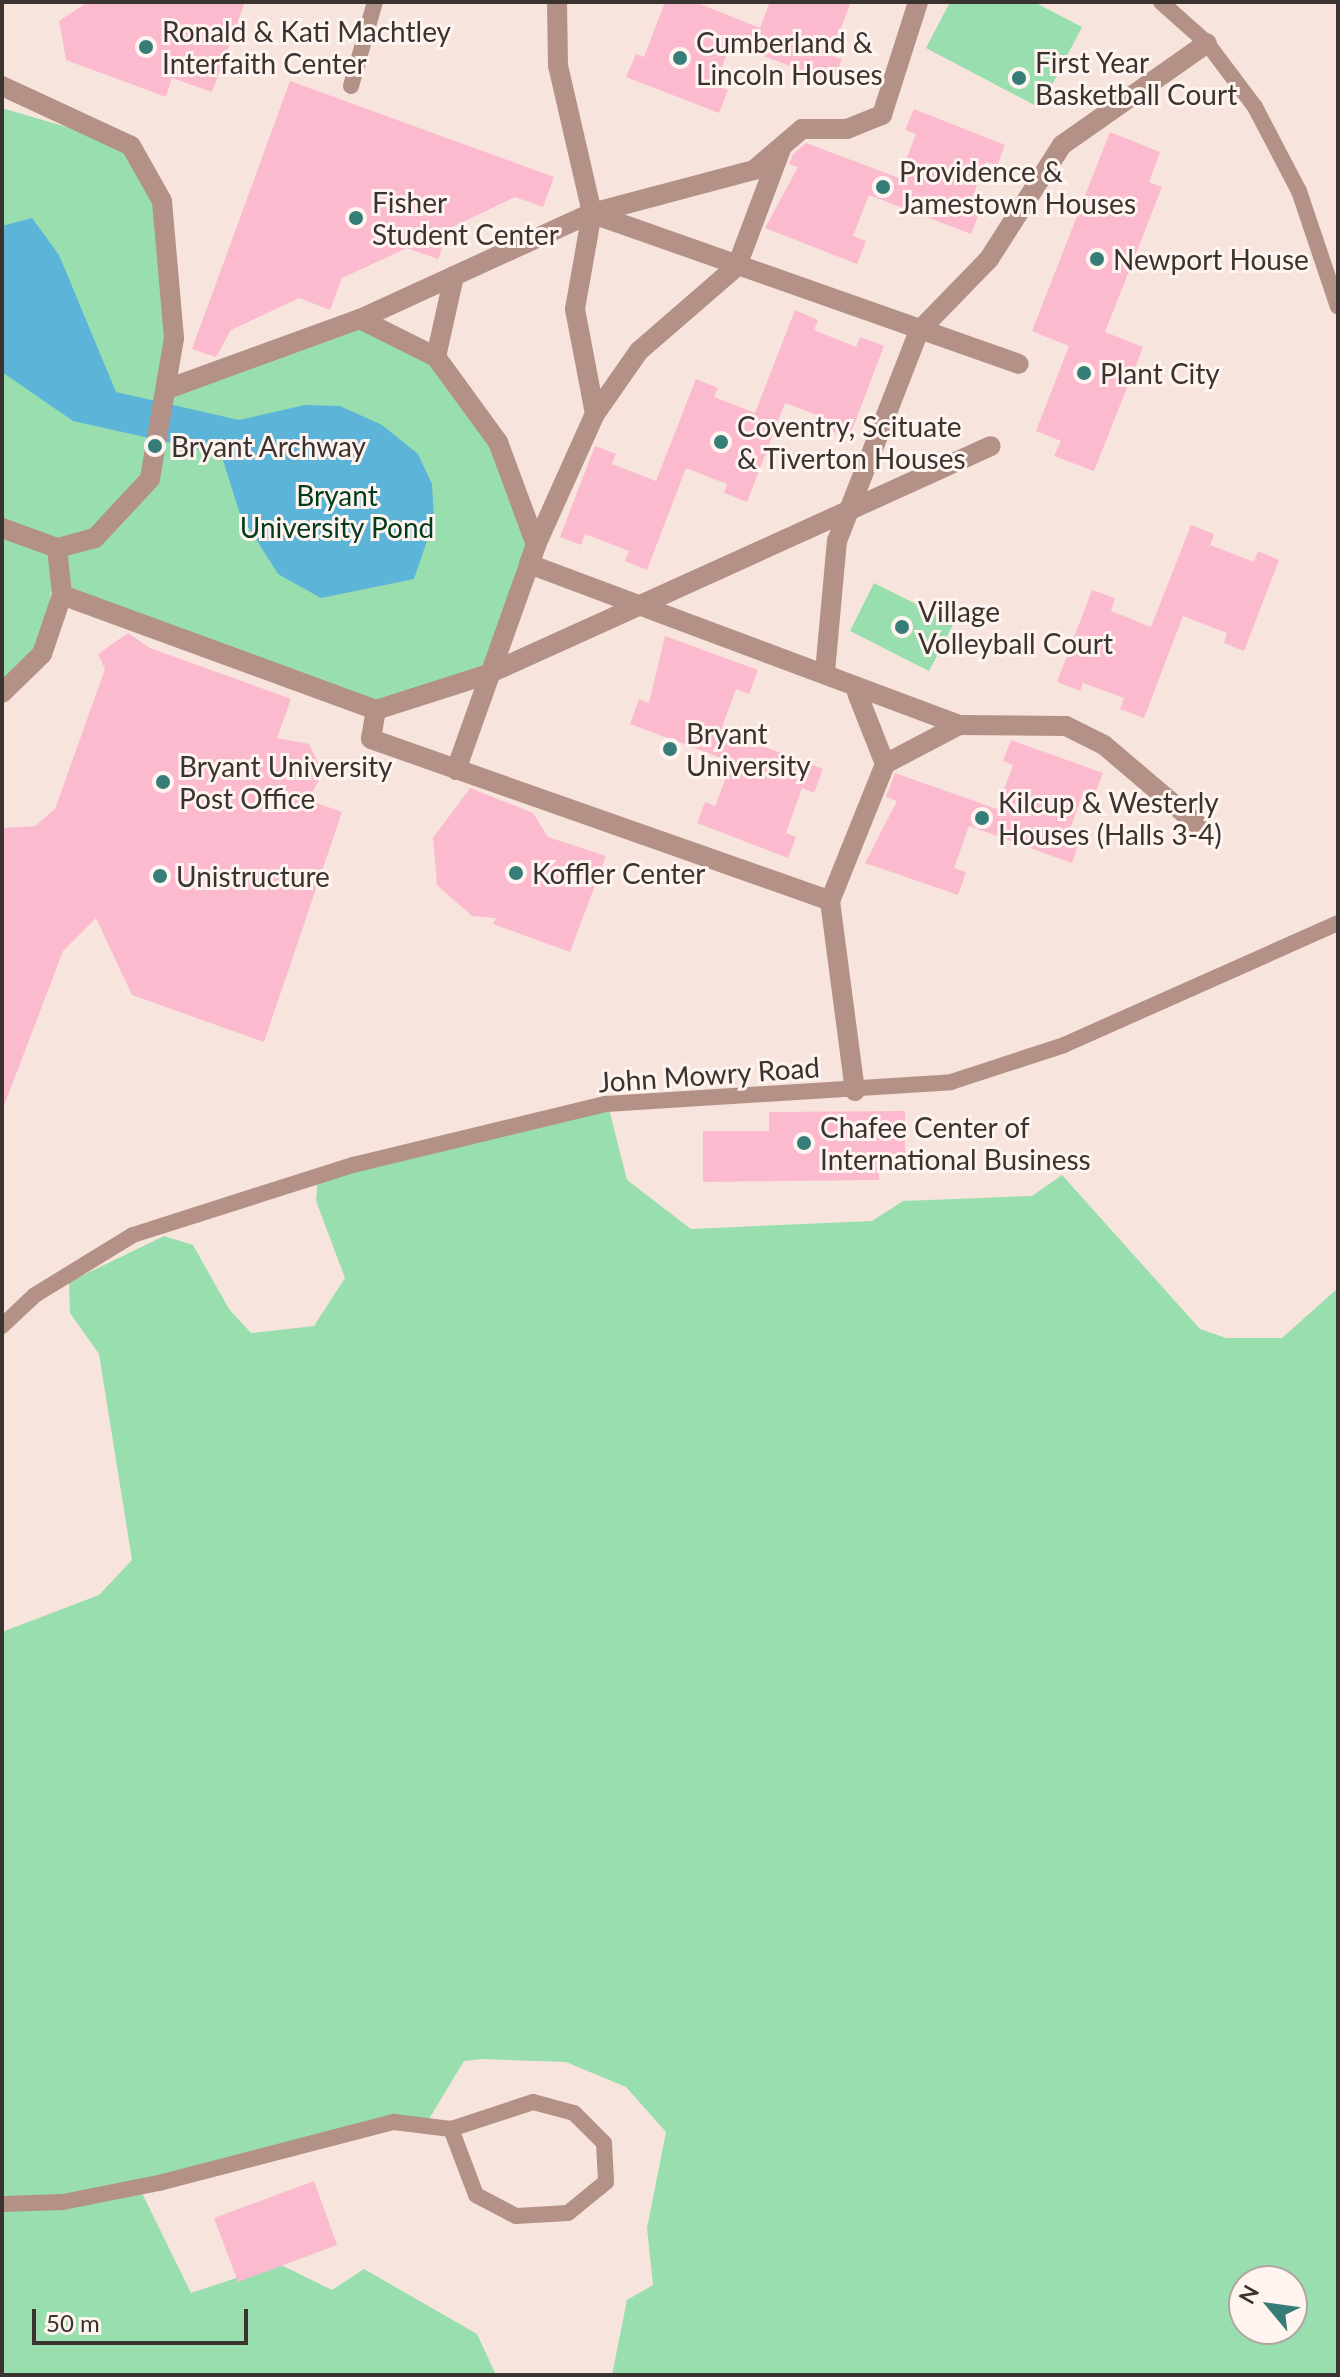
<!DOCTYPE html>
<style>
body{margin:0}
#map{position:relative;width:1340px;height:2377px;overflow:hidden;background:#f7e5dd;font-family:Lato,sans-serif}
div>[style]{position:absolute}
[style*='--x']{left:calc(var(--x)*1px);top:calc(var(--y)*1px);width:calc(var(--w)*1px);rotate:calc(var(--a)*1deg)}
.green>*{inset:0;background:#99deae}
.water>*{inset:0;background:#5cb4d9}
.building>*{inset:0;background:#fcbace}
.lane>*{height:16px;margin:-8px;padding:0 8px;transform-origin:8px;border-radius:8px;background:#b49186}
.street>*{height:20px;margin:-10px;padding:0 10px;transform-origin:10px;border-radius:10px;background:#b49186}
.dots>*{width:22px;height:22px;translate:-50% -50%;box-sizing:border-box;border:4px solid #fff4ef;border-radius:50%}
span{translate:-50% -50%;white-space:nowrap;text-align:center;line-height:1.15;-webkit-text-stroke:6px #fff4ef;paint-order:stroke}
.poi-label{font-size:28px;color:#3a3330}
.left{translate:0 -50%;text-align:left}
.park-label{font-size:28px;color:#023c1d}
.street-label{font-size:28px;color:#3a3330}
.frame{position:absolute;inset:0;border:4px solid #3a3330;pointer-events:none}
.north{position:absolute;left:1228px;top:2265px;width:80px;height:80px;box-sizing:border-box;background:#fff4ef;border:2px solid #b0a7a3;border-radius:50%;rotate:299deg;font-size:22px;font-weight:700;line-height:32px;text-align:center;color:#3a3330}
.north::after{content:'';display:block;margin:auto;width:28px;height:36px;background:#357d76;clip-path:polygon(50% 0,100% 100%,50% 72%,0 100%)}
.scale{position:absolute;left:32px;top:2309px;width:216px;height:36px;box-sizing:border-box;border:4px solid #3a3330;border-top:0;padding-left:10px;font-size:24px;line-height:28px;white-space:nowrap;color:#3a3330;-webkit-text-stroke:6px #fff4ef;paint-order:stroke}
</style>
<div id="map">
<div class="green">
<i style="clip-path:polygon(950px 2px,1034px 2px,1082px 27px,1040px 108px,926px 48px)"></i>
<i style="clip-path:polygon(2px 108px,131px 146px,162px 201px,171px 387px,360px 319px,436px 357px,498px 442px,536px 545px,486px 675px,376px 710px,62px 595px,57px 552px,42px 654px,2px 693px)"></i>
<i style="clip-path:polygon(874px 583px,954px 623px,929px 671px,850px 631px)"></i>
<i style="clip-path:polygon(evenodd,609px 1109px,627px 1180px,691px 1229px,872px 1221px,903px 1201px,1032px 1196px,1062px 1175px,1200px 1329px,1226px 1338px,1282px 1338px,1338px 1288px,1338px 2375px,612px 2375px,627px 2300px,653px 2285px,647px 2228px,666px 2132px,626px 2087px,566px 2062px,482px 2059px,464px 2061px,426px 2124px,389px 2120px,141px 2191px,191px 2293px,279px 2264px,332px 2290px,364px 2269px,477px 2334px,496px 2375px,2px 2375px,2px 1632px,99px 1595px,132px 1560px,99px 1354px,70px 1313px,69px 1282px,164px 1236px,193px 1245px,229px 1309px,251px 1333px,314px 1326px,345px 1278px,316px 1201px,318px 1175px,609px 1109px,1244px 2281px,1292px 2281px,1292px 2329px,1244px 2329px,1244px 2281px)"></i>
</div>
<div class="water">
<i style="clip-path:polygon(32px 218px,59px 255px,116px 392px,239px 420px,305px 405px,340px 406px,382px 425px,418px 454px,432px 484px,434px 520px,414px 579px,321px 598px,278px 574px,240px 514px,221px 454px,73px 421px,2px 372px,2px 226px)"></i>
</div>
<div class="building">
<i style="clip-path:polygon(88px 2px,245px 2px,212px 92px,172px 78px,166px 97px,66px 60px,59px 21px)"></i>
<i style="clip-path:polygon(665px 2px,695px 2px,760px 28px,770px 2px,851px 2px,830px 55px,842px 59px,833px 83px,731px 43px,715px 85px,728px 90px,719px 113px,626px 77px,636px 54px,644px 57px)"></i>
<i style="clip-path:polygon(290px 81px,554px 177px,543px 207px,515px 197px,450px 228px,438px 259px,407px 248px,342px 278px,330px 310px,299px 298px,231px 330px,216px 357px,192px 349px)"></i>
<i style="clip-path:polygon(914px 109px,1005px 145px,997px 166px,986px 162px,969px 206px,980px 210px,971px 234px,869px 195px,853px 236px,866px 241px,857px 264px,765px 228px,798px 167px,789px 164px,793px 154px,806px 143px,899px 178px,916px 134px,905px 130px)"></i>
<i style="clip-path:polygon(1110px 132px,1160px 152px,1149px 182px,1162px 187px,1105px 332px,1143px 347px,1094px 471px,1054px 456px,1061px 441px,1036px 431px,1069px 346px,1032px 331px)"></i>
<i style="clip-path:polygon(795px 310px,818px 320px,814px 330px,856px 347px,860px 337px,884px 346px,849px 438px,824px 428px,828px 419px,785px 403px,747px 502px,724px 493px,727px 484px,686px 468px,647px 570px,625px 561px,629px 551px,585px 534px,581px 545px,560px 537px,595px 446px,616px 454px,612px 464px,656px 481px,696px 379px,718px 388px,714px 397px,755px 413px)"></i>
<i style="clip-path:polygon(1191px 525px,1214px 534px,1210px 545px,1254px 562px,1258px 551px,1279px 560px,1244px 651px,1224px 643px,1227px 633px,1183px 616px,1144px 718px,1120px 709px,1124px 698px,1083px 683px,1080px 691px,1057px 682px,1092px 590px,1115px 598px,1111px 611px,1151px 627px)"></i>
<i style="clip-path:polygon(128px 633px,150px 648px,291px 699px,277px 738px,309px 744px,323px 773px,308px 800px,342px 812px,264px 1042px,132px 995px,96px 918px,63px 951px,2px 1111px,2px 828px,35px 826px,55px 809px,105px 669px,98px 654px)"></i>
<i style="clip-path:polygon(665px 636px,758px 670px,749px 694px,736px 689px,721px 730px,823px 769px,814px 793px,802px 788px,786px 833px,796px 837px,788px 858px,697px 823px,705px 802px,715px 806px,732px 762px,630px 724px,639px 699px,649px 703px)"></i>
<i style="clip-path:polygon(1011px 740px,1103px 773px,1095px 794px,1084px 790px,1068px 835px,1080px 839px,1072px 863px,969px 826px,954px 868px,966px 872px,958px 895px,865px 863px,897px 801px,886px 797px,895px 773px,997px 809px,1013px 765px,1003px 761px)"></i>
<i style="clip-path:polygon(470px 788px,533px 813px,548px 837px,606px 856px,570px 952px,493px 924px,496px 918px,472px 916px,437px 885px,433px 838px)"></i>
<i style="clip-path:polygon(905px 1111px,905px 1154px,879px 1155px,879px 1180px,703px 1182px,703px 1131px,769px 1131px,769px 1112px)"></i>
<i style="clip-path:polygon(314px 2181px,337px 2245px,238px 2282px,214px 2218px)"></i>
</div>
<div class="lane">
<i style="--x:1161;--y:2;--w:62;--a:41.7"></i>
<i style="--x:1207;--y:43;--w:80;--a:53.1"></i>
<i style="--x:1255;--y:107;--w:95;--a:62.4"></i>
<i style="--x:1299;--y:191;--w:122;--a:71.4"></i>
<i style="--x:351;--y:86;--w:87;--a:-74.1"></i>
<i style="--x:2;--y:1326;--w:45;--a:-43.2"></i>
<i style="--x:35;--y:1295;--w:115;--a:-31.5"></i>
<i style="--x:133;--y:1235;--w:231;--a:-17.7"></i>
<i style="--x:353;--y:1165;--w:260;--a:-13.6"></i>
<i style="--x:606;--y:1104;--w:346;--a:-3.6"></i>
<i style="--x:951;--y:1082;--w:119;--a:-18.1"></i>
<i style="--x:1064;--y:1045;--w:300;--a:-24"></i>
<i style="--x:2;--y:2204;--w:61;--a:-1.9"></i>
<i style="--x:63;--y:2202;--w:98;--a:-11.2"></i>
<i style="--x:159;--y:2183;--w:243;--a:-14.6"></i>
<i style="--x:394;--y:2122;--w:57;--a:7"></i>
<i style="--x:451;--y:2129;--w:86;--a:-18.2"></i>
<i style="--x:533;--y:2102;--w:42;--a:15"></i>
<i style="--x:574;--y:2113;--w:42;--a:45"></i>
<i style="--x:604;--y:2143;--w:39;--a:87"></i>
<i style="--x:606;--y:2182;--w:49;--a:140.8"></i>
<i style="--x:568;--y:2213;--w:52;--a:176.7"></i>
<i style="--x:516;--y:2216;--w:45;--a:-152.3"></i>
<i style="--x:476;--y:2195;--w:71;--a:-110.7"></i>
</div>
<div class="street">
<i style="--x:2;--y:86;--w:142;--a:24.9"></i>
<i style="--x:131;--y:146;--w:63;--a:60.6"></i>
<i style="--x:162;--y:201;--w:138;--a:85"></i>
<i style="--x:174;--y:338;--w:143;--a:99.7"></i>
<i style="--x:150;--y:479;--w:81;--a:133"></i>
<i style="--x:95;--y:538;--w:39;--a:165"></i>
<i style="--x:57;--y:548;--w:47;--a:83.9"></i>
<i style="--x:62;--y:595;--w:62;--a:108.7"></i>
<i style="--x:42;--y:654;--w:56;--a:135.7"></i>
<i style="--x:596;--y:215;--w:448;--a:19.4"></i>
<i style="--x:360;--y:319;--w:85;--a:26.6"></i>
<i style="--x:436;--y:357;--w:105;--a:53.9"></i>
<i style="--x:498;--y:442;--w:110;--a:69.7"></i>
<i style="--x:536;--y:545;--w:20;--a:110"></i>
<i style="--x:529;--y:564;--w:459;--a:20.5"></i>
<i style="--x:959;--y:725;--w:107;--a:0.5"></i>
<i style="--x:1066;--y:726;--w:42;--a:26.6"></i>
<i style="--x:1104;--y:745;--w:123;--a:40.4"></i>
<i style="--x:436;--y:357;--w:83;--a:-77.5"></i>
<i style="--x:170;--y:388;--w:202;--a:-20"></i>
<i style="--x:360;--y:319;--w:255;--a:-24.6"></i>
<i style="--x:592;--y:213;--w:168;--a:-14.9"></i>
<i style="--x:754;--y:170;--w:63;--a:-40.5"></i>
<i style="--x:802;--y:129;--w:45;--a:0"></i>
<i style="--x:847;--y:129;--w:38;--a:-22"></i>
<i style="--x:882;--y:115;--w:119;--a:-72.3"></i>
<i style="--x:595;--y:414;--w:77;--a:-55.1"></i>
<i style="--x:639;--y:351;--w:130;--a:-40.9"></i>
<i style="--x:737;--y:266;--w:125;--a:-69.4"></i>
<i style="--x:2;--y:528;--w:59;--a:20"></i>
<i style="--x:62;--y:595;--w:334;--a:20.1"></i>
<i style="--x:376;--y:710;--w:29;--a:100"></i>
<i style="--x:371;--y:739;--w:487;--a:19.4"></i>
<i style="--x:825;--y:672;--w:132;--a:-84.8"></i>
<i style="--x:837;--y:541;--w:225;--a:-68.7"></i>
<i style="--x:919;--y:331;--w:100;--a:-45.8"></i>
<i style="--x:989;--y:259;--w:135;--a:-57.4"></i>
<i style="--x:1062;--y:145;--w:177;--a:-35.1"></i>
<i style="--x:376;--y:710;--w:115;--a:-17.7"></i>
<i style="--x:486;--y:675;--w:554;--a:-24.39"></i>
<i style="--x:885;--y:764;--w:84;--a:-27.8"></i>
<i style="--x:456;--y:770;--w:239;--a:-70.4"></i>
<i style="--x:536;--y:545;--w:144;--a:-65.8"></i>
<i style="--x:595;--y:414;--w:107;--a:-100.8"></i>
<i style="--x:575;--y:309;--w:97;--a:-80"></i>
<i style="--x:592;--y:213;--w:151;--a:-103"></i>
<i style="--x:558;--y:66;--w:64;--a:-90.9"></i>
<i style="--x:855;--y:1091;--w:192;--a:-97.5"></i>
<i style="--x:830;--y:901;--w:148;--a:-68.1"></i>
<i style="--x:885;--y:764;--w:76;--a:-111.5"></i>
</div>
<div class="dots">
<i style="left:146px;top:47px;background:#357d76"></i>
<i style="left:680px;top:58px;background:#357d76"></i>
<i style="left:1019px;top:78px;background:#357d76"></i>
<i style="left:883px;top:187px;background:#357d76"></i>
<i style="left:356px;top:218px;background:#357d76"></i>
<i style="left:1097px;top:259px;background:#357d76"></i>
<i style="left:1084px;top:373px;background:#357d76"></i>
<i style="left:721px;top:442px;background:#357d76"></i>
<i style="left:155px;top:446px;background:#357d76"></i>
<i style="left:902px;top:627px;background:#357d76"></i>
<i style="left:670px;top:749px;background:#357d76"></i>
<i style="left:163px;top:782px;background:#357d76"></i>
<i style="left:982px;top:818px;background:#357d76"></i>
<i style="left:516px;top:873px;background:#357d76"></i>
<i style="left:160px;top:876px;background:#357d76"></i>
<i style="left:804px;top:1143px;background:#357d76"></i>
</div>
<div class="poi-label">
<span class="left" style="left:162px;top:47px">Ronald &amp; Kati Machtley<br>Interfaith Center</span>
<span class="left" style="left:696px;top:58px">Cumberland &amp;<br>Lincoln Houses</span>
<span class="left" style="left:1035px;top:78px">First Year<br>Basketball Court</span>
<span class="left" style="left:899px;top:187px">Providence &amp;<br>Jamestown Houses</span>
<span class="left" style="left:372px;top:218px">Fisher<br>Student Center</span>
<span class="left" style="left:1113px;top:259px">Newport House</span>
<span class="left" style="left:1100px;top:373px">Plant City</span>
<span class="left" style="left:737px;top:442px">Coventry, Scituate<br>&amp; Tiverton Houses</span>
<span class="left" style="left:171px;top:446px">Bryant Archway</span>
<span class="left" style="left:918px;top:627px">Village<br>Volleyball Court</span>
<span class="left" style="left:686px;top:749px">Bryant<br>University</span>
<span class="left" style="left:179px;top:782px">Bryant University<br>Post Office</span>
<span class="left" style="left:998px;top:818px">Kilcup &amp; Westerly<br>Houses (Halls 3-4)</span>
<span class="left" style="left:532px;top:873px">Koffler Center</span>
<span class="left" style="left:176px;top:876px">Unistructure</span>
<span class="left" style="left:820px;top:1143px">Chafee Center of<br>International Business</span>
</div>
<div class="park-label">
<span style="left:337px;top:511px">Bryant<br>University Pond</span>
</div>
<div class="street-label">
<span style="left:709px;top:1074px;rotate:-4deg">John Mowry Road</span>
</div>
<div class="frame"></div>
<div class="north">N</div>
<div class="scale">50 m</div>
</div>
